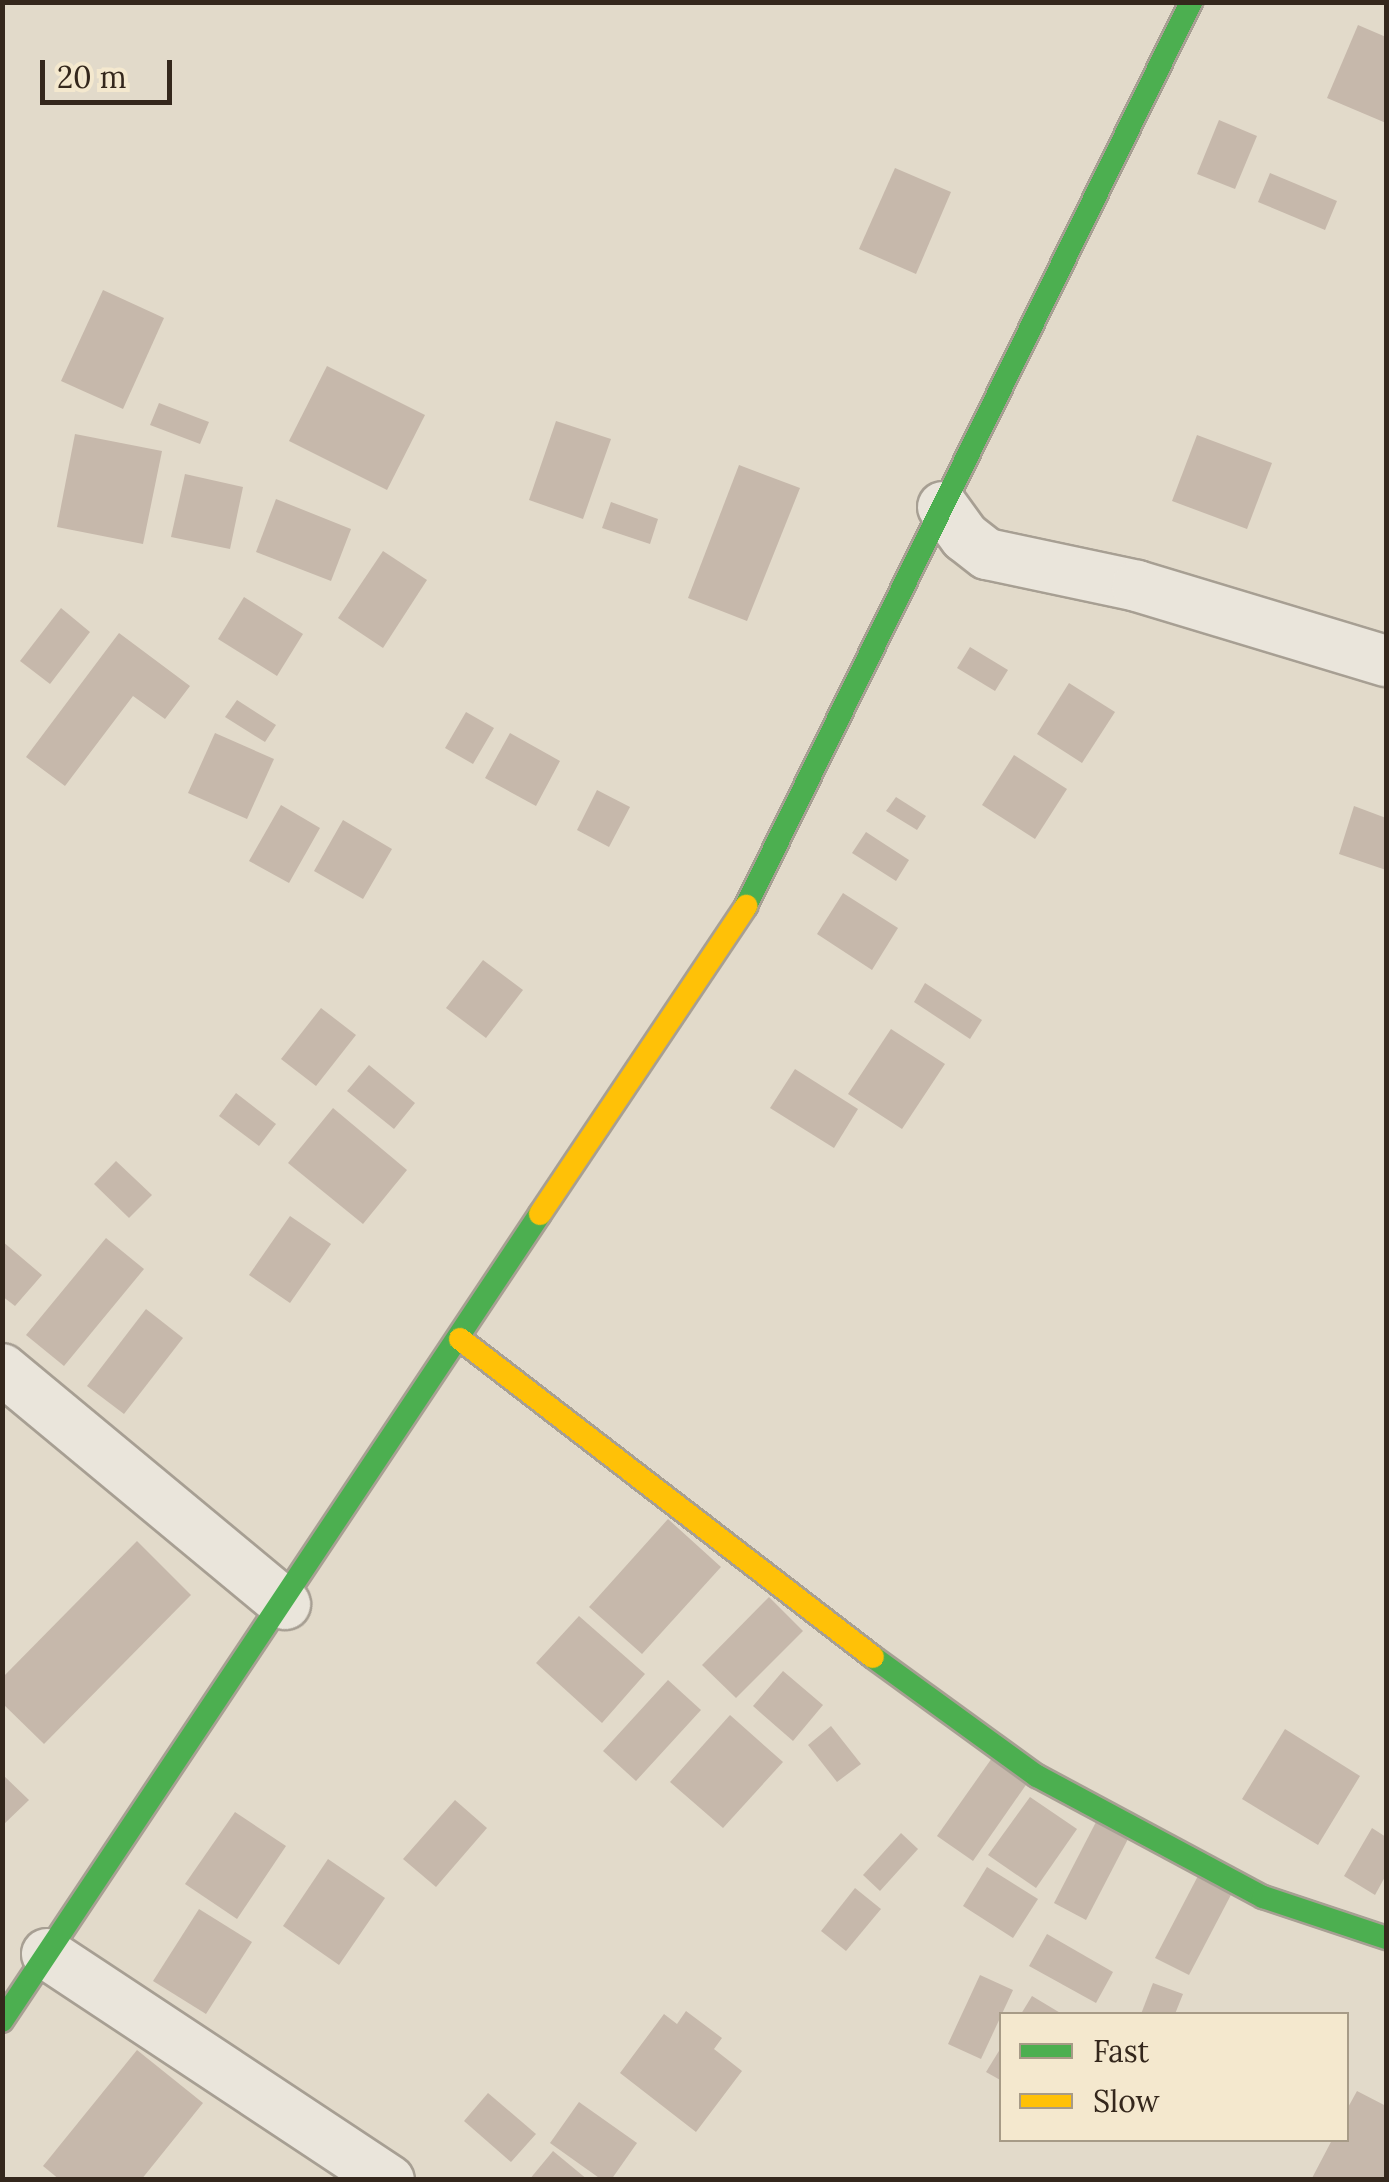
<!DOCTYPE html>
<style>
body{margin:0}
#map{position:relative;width:1389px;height:2182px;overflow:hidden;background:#e2daca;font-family:Lora,serif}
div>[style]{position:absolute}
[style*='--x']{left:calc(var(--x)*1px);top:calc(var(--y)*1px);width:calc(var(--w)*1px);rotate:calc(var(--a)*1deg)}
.building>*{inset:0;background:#c6b8ab}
.roads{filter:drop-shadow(2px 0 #a79f93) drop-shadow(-2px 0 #a79f93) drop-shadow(0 2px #a79f93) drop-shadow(0 -2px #a79f93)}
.street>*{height:50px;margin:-25px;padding:0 25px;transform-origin:25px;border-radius:25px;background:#eae5db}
.fast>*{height:22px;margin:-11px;padding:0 11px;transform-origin:11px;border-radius:11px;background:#4caf50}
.slow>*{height:22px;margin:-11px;padding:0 11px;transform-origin:11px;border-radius:11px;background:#ffc107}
span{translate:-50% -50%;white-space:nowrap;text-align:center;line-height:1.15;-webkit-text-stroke:10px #f4e8ce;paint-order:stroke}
.frame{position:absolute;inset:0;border:5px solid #34271c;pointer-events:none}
.legend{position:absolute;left:999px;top:2012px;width:350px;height:130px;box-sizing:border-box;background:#f4e8ce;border:2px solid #a79b87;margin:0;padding:12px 18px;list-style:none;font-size:30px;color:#34271c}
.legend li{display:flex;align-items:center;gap:20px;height:50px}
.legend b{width:50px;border:2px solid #a79b87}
.scale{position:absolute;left:40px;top:60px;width:132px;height:45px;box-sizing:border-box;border:5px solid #34271c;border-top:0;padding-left:12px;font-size:30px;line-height:35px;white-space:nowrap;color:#34271c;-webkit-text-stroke:8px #f4e8ce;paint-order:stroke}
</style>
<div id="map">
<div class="building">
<i style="clip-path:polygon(1358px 25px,1386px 37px,1386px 123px,1327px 98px)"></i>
<i style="clip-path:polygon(1219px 120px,1257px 136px,1235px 189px,1197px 174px)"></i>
<i style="clip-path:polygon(895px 168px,951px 192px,916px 274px,859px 249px)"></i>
<i style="clip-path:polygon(1270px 173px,1337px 201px,1325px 230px,1258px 202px)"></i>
<i style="clip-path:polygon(103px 290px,164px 318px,123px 409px,61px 381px)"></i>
<i style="clip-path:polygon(327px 366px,425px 415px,387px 490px,289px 441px)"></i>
<i style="clip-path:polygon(159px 403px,209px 422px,200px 444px,150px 425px)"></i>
<i style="clip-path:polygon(556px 421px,611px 439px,583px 519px,529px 500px)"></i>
<i style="clip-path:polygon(75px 434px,162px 451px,143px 544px,57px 527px)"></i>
<i style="clip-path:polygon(1197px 435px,1272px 463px,1247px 529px,1172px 501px)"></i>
<i style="clip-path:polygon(739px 465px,800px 488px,747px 621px,688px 598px)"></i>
<i style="clip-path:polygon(185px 474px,243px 487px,230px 549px,171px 537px)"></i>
<i style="clip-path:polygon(276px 499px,351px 529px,331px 581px,256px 552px)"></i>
<i style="clip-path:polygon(611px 502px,658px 519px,650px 544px,602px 528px)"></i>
<i style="clip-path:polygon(383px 551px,427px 580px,383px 648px,338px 618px)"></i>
<i style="clip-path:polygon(244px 597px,303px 634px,277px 676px,218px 639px)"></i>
<i style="clip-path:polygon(61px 608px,90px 632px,50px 684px,20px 661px)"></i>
<i style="clip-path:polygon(119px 633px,190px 686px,165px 719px,133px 696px,65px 786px,26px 757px)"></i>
<i style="clip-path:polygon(970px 647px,1008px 670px,995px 691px,957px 668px)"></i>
<i style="clip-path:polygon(1069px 683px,1115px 712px,1082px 763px,1037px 734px)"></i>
<i style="clip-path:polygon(237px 700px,276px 725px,265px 742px,225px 717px)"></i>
<i style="clip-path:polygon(466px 712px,494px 728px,473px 764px,445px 748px)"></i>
<i style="clip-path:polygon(215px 733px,274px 759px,247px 819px,188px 793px)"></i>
<i style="clip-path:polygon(510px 733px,560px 761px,536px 806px,485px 778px)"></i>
<i style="clip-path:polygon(1014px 755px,1067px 789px,1035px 839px,982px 805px)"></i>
<i style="clip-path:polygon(597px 790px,630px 807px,609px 847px,577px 830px)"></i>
<i style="clip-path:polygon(896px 797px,926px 816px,917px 830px,886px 811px)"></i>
<i style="clip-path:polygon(281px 805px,320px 828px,289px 883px,249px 861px)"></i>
<i style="clip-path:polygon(1354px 806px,1386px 818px,1386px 870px,1339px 854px)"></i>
<i style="clip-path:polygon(343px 820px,392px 849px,363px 899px,314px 871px)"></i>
<i style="clip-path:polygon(866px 832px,909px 860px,896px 881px,852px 853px)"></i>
<i style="clip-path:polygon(843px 893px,898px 928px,872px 970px,817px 934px)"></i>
<i style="clip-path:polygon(483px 960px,523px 990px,486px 1038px,446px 1008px)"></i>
<i style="clip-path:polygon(925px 983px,982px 1020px,970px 1039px,914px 1002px)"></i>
<i style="clip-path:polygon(321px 1008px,356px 1035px,316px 1086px,281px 1059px)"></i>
<i style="clip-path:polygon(891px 1029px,945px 1064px,902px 1129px,848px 1094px)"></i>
<i style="clip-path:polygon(369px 1065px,415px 1103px,394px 1129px,347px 1091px)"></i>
<i style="clip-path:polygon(795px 1069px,858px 1109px,834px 1148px,770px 1108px)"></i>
<i style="clip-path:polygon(236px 1093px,276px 1124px,259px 1146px,219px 1116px)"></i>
<i style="clip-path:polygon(333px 1108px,407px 1170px,363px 1224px,288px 1163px)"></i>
<i style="clip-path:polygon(116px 1161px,152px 1195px,129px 1218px,94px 1184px)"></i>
<i style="clip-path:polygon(290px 1216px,331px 1244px,290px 1303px,249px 1275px)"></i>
<i style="clip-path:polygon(106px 1238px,144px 1269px,64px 1366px,26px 1335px)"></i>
<i style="clip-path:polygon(2px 1241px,42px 1275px,15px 1306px,2px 1296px)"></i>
<i style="clip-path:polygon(146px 1309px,183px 1338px,124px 1414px,87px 1386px)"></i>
<i style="clip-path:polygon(668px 1519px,721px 1567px,642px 1654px,589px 1607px)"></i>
<i style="clip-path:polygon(137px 1541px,191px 1595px,44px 1744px,2px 1703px,2px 1678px)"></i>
<i style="clip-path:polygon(769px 1597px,803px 1631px,736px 1698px,702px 1665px)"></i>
<i style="clip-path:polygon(579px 1616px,645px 1674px,602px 1723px,536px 1663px)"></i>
<i style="clip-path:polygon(783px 1671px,823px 1705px,793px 1741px,753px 1706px)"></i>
<i style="clip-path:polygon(668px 1680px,701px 1710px,636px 1781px,603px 1751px)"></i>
<i style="clip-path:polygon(730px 1715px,783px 1762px,723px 1828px,670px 1782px)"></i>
<i style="clip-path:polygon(831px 1726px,861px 1764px,837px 1782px,808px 1745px)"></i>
<i style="clip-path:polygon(1285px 1729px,1360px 1776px,1318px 1845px,1242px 1799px)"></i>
<i style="clip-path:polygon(992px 1758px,1028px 1782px,973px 1861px,937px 1836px)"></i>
<i style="clip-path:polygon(2px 1774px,29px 1800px,2px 1826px)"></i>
<i style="clip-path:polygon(1030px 1797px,1077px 1829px,1036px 1888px,988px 1855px)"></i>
<i style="clip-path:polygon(455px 1800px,487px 1828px,436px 1887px,403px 1859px)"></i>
<i style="clip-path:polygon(235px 1812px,286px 1846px,237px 1919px,185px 1884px)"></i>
<i style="clip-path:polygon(1096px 1822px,1128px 1839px,1086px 1920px,1054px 1903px)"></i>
<i style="clip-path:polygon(1372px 1828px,1386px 1837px,1386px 1875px,1375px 1895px,1344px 1876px)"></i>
<i style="clip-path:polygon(901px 1833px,918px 1849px,880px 1891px,863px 1875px)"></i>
<i style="clip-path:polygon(328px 1859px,385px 1898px,339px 1965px,283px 1926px)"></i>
<i style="clip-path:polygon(987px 1867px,1038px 1899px,1013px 1938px,963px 1906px)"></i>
<i style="clip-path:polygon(1199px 1874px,1233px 1891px,1189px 1975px,1155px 1958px)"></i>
<i style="clip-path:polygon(855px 1888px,881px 1909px,846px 1951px,821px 1931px)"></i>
<i style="clip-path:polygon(199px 1909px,252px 1942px,206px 2014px,153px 1981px)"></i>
<i style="clip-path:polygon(1047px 1934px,1113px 1972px,1096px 2003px,1029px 1966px)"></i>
<i style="clip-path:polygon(980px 1975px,1013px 1990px,981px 2059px,948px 2044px)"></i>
<i style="clip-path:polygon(1153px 1983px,1183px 1994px,1175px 2014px,1141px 2014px)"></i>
<i style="clip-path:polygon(1032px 1996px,1062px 2014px,1021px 2014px)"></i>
<i style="clip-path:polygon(686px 2011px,722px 2038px,714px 2049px,742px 2071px,696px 2132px,620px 2073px,664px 2014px,677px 2024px)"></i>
<i style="clip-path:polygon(1002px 2046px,1002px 2081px,986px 2072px)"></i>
<i style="clip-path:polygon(137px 2050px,203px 2103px,141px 2180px,60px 2180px,43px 2166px)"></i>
<i style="clip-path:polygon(1357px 2091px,1386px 2106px,1386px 2180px,1311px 2180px,1332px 2140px,1346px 2140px,1346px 2111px)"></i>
<i style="clip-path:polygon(488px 2093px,536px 2134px,511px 2162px,464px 2121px)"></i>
<i style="clip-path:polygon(579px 2102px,637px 2143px,611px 2180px,602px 2180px,550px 2143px)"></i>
<i style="clip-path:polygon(553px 2151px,588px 2180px,529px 2180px)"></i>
</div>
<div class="roads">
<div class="street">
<i style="--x:943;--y:507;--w:37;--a:54"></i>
<i style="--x:965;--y:537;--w:28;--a:38"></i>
<i style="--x:987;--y:554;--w:153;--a:12"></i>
<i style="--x:1137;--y:586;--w:260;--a:16.8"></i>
<i style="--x:2;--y:1369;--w:368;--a:39.7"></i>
<i style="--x:47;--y:1954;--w:410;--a:33.5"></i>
</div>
<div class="fast">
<i style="--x:746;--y:906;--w:1008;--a:-63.79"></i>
<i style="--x:873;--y:1657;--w:203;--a:36"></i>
<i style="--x:1037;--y:1776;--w:256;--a:28.2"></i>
<i style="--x:1263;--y:1897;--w:130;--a:18.4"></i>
<i style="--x:2;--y:2021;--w:970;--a:-56.31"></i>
</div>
<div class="slow">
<i style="--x:540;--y:1214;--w:371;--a:-56.2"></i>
<i style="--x:460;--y:1339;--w:521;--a:37.6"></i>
</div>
</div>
<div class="frame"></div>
<ul class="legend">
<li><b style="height:12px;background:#4caf50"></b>Fast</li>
<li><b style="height:12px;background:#ffc107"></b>Slow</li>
</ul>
<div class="scale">20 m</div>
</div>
